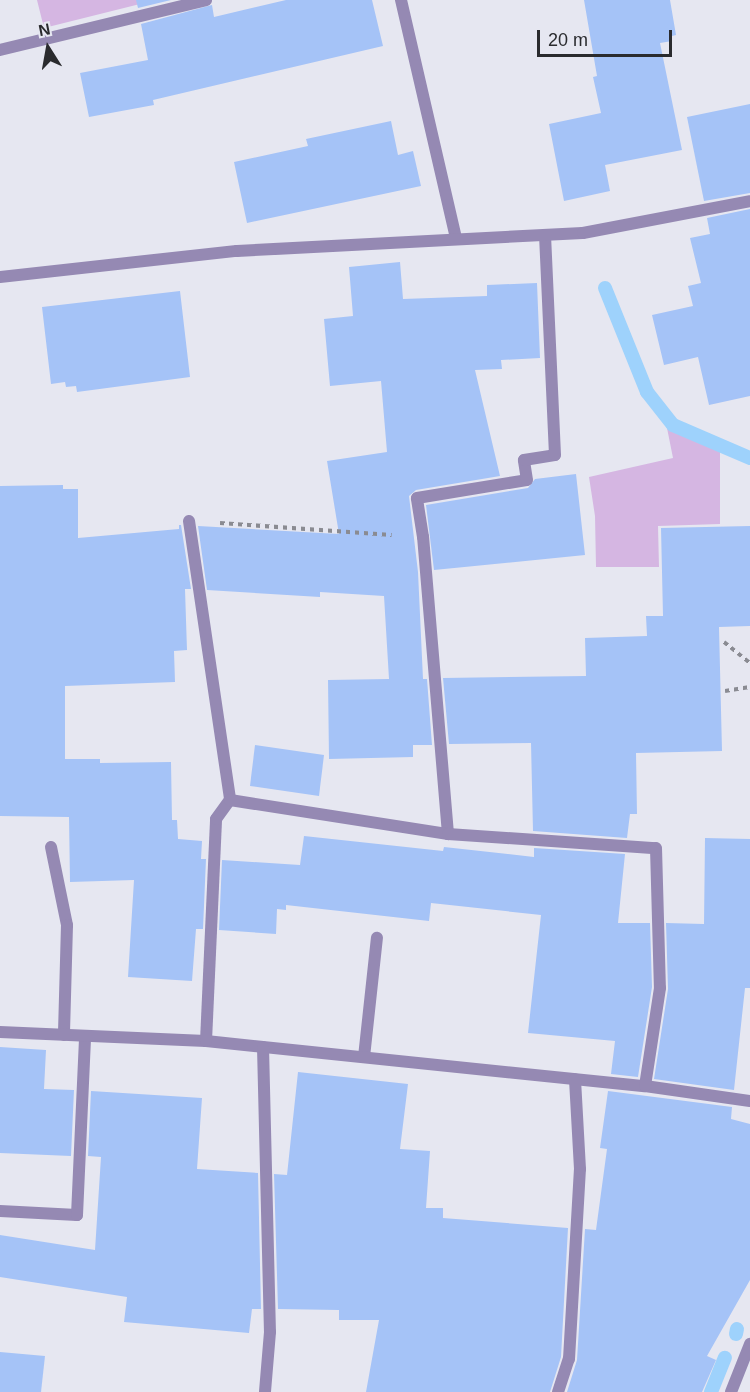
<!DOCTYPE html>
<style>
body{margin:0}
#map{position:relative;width:750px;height:1392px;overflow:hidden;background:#e6e7f1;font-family:Helvetica,sans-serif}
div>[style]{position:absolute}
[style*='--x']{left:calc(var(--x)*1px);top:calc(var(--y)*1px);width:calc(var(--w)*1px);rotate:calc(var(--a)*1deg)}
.green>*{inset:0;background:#d5b6e2}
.stream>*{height:14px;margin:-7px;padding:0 7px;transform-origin:7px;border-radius:7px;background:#9ed2fc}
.building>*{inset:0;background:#a5c3f7}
.path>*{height:4px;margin-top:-2px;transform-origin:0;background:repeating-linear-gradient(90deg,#8a8b92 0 4.5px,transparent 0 9px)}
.service>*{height:12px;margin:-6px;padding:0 6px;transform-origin:6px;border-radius:6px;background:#9589b3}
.minor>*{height:12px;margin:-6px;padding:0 6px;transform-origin:6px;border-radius:6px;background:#9589b3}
span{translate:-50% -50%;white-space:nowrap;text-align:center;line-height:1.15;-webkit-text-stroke:4.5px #e6e7f1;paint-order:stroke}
.north{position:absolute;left:18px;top:18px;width:60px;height:60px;-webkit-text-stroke:4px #e6e7f1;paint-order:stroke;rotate:349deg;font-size:16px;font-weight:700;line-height:24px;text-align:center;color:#2a2b2e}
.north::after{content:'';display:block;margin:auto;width:21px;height:27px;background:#2a2b2e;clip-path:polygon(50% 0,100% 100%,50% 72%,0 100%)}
.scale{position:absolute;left:537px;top:30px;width:135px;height:27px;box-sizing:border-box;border:3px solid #2a2b2e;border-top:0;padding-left:8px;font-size:18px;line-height:21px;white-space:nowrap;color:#2a2b2e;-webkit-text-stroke:4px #e6e7f1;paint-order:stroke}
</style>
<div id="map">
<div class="green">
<i style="clip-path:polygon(37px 0,156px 0,44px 28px)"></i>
<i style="clip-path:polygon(667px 428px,720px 450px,720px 524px,658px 526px,659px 567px,596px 567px,595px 516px,589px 477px,673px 458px)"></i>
</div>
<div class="stream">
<i style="--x:605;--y:288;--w:112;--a:68"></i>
<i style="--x:647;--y:392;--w:42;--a:51.8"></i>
<i style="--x:673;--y:425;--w:84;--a:23.2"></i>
<i style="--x:736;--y:1334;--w:5;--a:-79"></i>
<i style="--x:711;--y:1392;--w:37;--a:-68"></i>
</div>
<div class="building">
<i style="clip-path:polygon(136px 0,171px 0,138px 8px)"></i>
<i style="clip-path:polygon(286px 0,372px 0,383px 46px,153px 100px,154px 105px,89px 117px,80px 73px,148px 60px,141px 24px,212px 5px,214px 17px)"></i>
<i style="clip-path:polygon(584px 0,670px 0,676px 35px,672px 36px,672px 41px,660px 43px,682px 150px,605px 165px,610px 191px,564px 201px,549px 124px,601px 113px,593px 77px,597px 76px)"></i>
<i style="clip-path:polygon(750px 104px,750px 193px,704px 201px,687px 117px)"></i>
<i style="clip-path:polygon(391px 121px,398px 155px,413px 151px,421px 186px,247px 223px,234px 162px,308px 146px,306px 139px)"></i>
<i style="clip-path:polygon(750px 209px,750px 396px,709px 405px,698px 357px,664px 365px,652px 315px,693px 306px,688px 286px,701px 283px,690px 238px,710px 234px,707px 218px)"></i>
<i style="clip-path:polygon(400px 262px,403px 299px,487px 296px,487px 285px,537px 283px,540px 358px,501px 360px,502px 369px,475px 370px,500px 476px,416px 490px,409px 496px,418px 572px,423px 679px,427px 679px,432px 745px,413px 745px,413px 757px,329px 759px,328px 680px,389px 679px,384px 596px,320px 592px,320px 597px,207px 590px,198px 526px,339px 534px,327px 461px,387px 452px,381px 381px,330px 386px,324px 319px,353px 316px,349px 267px)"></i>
<i style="clip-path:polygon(180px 291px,190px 377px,77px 392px,76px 386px,66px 387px,65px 382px,51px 384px,42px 307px)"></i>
<i style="clip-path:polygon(576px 474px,585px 555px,434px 570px,426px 505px,528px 488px,535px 479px)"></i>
<i style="clip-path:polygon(63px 485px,63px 489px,78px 489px,78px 538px,179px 529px,179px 525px,181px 525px,191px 589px,185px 589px,187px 650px,174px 651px,175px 682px,65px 686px,65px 759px,100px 759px,100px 763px,171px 762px,172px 820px,177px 820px,178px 839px,202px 841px,201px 859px,206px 859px,203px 929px,196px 929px,192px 981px,128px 977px,134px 880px,70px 882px,69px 817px,0 816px,0 486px)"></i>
<i style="clip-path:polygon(750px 526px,750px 626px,719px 627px,722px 751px,636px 753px,637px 814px,630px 814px,627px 838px,533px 831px,531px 743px,449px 744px,443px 678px,586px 676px,585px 638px,647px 636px,646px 616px,663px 616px,661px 528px)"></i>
<i style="clip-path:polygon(255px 745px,324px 755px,319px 796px,250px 786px)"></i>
<i style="clip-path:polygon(304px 836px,443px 851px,444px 847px,534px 857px,534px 848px,625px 854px,618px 923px,650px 923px,652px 987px,638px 1077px,611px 1074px,615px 1041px,528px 1033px,541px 915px,431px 903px,429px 921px,286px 905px,286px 910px,277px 909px,276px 934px,219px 930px,222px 860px,300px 865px)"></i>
<i style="clip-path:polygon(705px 838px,750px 839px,750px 988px,745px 988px,734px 1090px,654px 1079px,668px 989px,666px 923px,704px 924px)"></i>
<i style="clip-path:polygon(0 1047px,46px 1050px,44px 1089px,74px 1090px,71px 1156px,0 1153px)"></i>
<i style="clip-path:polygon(298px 1072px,408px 1084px,400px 1149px,430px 1151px,426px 1208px,443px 1208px,443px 1218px,568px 1228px,561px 1357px,550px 1392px,366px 1392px,379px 1320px,339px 1320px,339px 1310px,278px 1309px,274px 1174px,287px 1175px)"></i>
<i style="clip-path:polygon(91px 1091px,202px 1098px,197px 1169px,258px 1173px,261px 1309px,252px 1309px,249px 1333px,124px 1322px,127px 1297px,0 1277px,0 1235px,95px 1250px,101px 1157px,88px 1156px)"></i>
<i style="clip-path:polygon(608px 1091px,732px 1107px,731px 1119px,750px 1124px,750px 1280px,707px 1356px,716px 1360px,702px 1392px,567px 1392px,577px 1360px,585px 1229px,596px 1230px,607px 1149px,600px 1148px)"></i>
<i style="clip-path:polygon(0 1352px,45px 1356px,41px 1392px,0 1392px)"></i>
</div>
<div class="path">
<i style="--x:220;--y:523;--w:172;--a:4"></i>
<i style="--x:724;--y:642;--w:33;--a:39"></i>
<i style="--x:725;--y:691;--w:25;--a:-9"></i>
</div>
<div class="service">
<i style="--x:189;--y:521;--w:282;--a:81.6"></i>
<i style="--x:448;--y:834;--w:298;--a:-94.8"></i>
<i style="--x:423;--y:537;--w:39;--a:-99"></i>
<i style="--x:417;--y:498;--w:111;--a:-9.3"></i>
<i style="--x:527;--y:480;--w:20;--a:-99"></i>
<i style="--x:524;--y:460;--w:31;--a:-9"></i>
<i style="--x:555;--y:455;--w:220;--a:-92.6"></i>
<i style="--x:51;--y:847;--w:80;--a:78.4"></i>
<i style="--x:67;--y:925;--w:110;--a:91.6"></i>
<i style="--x:364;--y:1057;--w:120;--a:-83.8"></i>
<i style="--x:0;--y:1211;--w:77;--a:3"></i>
<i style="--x:77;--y:1215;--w:179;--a:-87.4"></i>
</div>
<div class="minor">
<i style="--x:401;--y:0;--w:245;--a:77"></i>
<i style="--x:0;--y:50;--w:212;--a:-13.6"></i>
<i style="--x:0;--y:277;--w:238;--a:-6.3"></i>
<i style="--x:237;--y:251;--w:346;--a:-3"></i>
<i style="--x:583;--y:233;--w:170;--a:-10.8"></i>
<i style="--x:0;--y:1032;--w:206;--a:2.5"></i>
<i style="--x:206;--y:1041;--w:441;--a:5.9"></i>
<i style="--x:645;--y:1086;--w:106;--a:8.1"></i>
<i style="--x:206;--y:1041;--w:222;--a:-87.4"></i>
<i style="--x:216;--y:819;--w:24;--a:-54"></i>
<i style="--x:230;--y:800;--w:221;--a:8.9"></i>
<i style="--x:448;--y:834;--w:208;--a:3.9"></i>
<i style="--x:656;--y:848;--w:140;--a:88.4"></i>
<i style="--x:660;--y:988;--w:99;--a:98.7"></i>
<i style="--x:263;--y:1047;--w:285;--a:88.6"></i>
<i style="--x:270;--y:1332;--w:60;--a:94.8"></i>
<i style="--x:558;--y:1392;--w:35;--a:-72"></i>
<i style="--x:569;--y:1359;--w:190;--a:-86.7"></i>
<i style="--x:580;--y:1169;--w:90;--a:-93.2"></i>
<i style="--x:731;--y:1392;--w:52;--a:-68.4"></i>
</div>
<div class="north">N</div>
<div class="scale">20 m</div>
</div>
